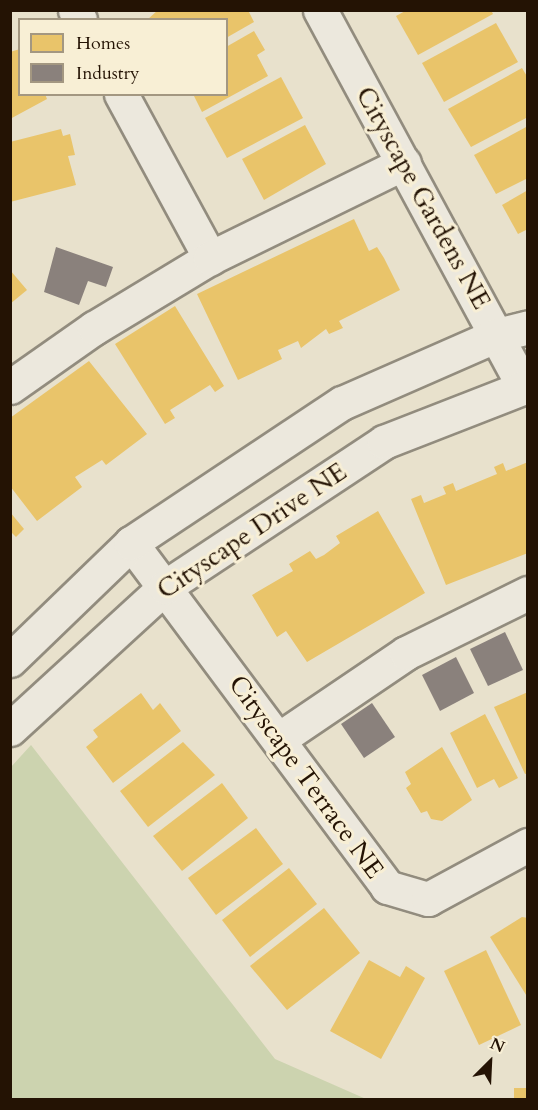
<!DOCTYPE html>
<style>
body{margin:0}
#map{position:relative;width:538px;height:1110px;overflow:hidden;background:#e8e1cc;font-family:Cardo,serif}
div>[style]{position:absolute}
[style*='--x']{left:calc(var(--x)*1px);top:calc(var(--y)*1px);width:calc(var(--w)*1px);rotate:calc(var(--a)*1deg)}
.green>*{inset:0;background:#ccd3af}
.homes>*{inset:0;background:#e9c46a}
.industry>*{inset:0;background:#8a817c}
.roads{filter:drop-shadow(2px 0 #928c7e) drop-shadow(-2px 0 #928c7e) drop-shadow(0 2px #928c7e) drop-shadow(0 -2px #928c7e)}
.minor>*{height:33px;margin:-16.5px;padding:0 16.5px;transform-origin:16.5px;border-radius:16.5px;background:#ece8dd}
span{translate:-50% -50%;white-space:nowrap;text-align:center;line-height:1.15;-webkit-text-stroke:6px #f8efd5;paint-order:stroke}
.street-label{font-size:26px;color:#241304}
.frame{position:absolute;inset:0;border:12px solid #241304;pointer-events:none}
.legend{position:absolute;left:18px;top:18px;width:210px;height:78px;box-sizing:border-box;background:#f8efd5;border:2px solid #a39781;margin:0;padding:8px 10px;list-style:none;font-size:18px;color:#241304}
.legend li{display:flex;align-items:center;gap:12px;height:30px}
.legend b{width:30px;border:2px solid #a39781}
.north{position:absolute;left:460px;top:1032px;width:60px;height:60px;-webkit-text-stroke:4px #f8efd5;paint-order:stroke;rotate:24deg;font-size:16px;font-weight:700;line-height:24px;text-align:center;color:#241304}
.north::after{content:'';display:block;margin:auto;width:21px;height:27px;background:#241304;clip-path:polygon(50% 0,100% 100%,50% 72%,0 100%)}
</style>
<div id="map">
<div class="green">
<i style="clip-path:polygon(31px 745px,275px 1059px,366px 1099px,11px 1099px,11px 767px)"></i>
</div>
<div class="homes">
<i style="clip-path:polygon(158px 10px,248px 10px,254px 22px,226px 38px,226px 20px,147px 20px)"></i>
<i style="clip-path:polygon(407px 10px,491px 10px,493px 14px,418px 55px,396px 16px)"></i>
<i style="clip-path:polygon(496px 23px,518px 62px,444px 102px,422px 63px)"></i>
<i style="clip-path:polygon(254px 31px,265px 50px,257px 55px,268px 76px,202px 112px,193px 94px,226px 94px,226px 47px)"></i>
<i style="clip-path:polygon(20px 49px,20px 94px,45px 94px,47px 99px,10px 119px,10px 52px)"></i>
<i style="clip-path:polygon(522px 68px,528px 78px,528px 117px,471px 147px,448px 109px)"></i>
<i style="clip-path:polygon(281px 77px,303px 118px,227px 158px,205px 118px)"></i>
<i style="clip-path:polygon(305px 125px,326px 164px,264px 200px,242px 159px)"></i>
<i style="clip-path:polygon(528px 126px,528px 178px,496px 194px,474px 155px)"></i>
<i style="clip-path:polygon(61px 129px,63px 136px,70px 134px,75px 155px,68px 156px,76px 185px,10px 202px,10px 142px)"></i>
<i style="clip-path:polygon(528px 190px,528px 229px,518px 234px,502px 205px)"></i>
<i style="clip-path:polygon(354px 219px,369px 251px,377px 247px,384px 258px,400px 290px,339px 321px,343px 328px,329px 334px,326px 329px,301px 348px,298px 341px,278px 350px,282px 359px,238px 380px,197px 294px)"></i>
<i style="clip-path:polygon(10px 270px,27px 290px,10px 304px)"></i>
<i style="clip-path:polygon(175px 306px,224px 386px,215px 392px,210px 385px,170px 410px,175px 418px,165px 424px,115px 344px)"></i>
<i style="clip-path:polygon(89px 361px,147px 434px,106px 465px,102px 460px,75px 477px,82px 487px,37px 521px,10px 486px,10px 418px)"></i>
<i style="clip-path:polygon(528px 462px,528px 553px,446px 585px,411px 499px,421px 495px,424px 503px,446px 494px,443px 487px,453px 483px,456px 491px,497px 474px,494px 467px,503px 463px,506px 471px)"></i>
<i style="clip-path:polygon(378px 511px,425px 593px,307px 662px,286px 631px,277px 637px,252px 595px,293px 571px,289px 564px,310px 551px,316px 559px,324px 555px,340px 543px,336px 536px)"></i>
<i style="clip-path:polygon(10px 512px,24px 529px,16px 537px,10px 531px)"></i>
<i style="clip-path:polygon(528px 692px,528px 773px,525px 774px,494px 707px)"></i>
<i style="clip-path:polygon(141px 693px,153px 710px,160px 703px,181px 731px,113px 783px,86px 747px,98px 737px,93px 730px)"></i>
<i style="clip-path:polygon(485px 714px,518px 778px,499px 788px,494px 779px,477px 788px,450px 733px)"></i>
<i style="clip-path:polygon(183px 742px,215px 775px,148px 827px,120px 791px)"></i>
<i style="clip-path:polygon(442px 747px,472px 800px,442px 821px,431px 819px,427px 811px,421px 813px,406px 788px,411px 784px,405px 772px)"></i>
<i style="clip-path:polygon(222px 783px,248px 818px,182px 871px,153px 836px)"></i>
<i style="clip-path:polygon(256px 828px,283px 864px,216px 915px,188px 878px)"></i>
<i style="clip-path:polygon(289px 868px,317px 904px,250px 957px,222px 920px)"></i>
<i style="clip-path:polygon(324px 908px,360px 953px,287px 1010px,250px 966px)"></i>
<i style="clip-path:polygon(522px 917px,528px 918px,528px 998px,490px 937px)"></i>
<i style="clip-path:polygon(486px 950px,521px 1025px,479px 1045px,444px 971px)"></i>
<i style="clip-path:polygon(369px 960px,400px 977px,406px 966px,425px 978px,381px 1059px,330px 1031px)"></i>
<i style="clip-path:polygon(514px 1088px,528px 1088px,528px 1100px,514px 1100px)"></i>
</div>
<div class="industry">
<i style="clip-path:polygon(56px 247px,113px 267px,106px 287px,88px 281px,79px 305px,44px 292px)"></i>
<i style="clip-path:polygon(505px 632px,523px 670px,488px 686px,470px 649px)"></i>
<i style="clip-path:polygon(456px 657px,474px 693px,440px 711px,422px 675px)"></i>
<i style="clip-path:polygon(372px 703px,395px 737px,364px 758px,341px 724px)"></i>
</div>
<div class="roads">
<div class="minor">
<i style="--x:75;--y:10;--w:11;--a:63"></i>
<i style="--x:320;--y:10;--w:429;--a:61.6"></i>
<i style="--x:121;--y:94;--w:187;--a:61.5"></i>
<i style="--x:10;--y:387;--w:103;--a:-35.1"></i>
<i style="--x:94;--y:328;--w:135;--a:-31.1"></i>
<i style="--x:210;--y:258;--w:216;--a:-26.1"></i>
<i style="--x:131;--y:543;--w:429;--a:53.3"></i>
<i style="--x:387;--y:887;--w:43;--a:16.3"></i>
<i style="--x:428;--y:899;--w:114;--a:-28.4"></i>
<i style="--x:10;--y:660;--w:168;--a:-44"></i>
<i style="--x:131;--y:543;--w:253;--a:-33.6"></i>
<i style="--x:342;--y:403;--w:169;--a:-23.7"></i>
<i style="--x:497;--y:335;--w:32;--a:-14"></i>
<i style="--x:10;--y:729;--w:210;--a:-42.5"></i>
<i style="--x:165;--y:587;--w:263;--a:-33.5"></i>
<i style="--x:384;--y:442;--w:155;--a:-21.3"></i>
<i style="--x:279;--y:739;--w:153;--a:-34.1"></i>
<i style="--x:406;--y:653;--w:136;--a:-26.2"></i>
</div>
</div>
<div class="street-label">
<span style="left:423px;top:198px;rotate:61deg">Cityscape Gardens NE</span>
<span style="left:252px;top:531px;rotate:-34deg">Cityscape Drive NE</span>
<span style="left:306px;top:777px;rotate:54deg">Cityscape Terrace NE</span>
</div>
<div class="frame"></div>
<ul class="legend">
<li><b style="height:16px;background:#e9c46a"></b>Homes</li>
<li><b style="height:16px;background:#8a817c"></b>Industry</li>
</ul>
<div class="north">N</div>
</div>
